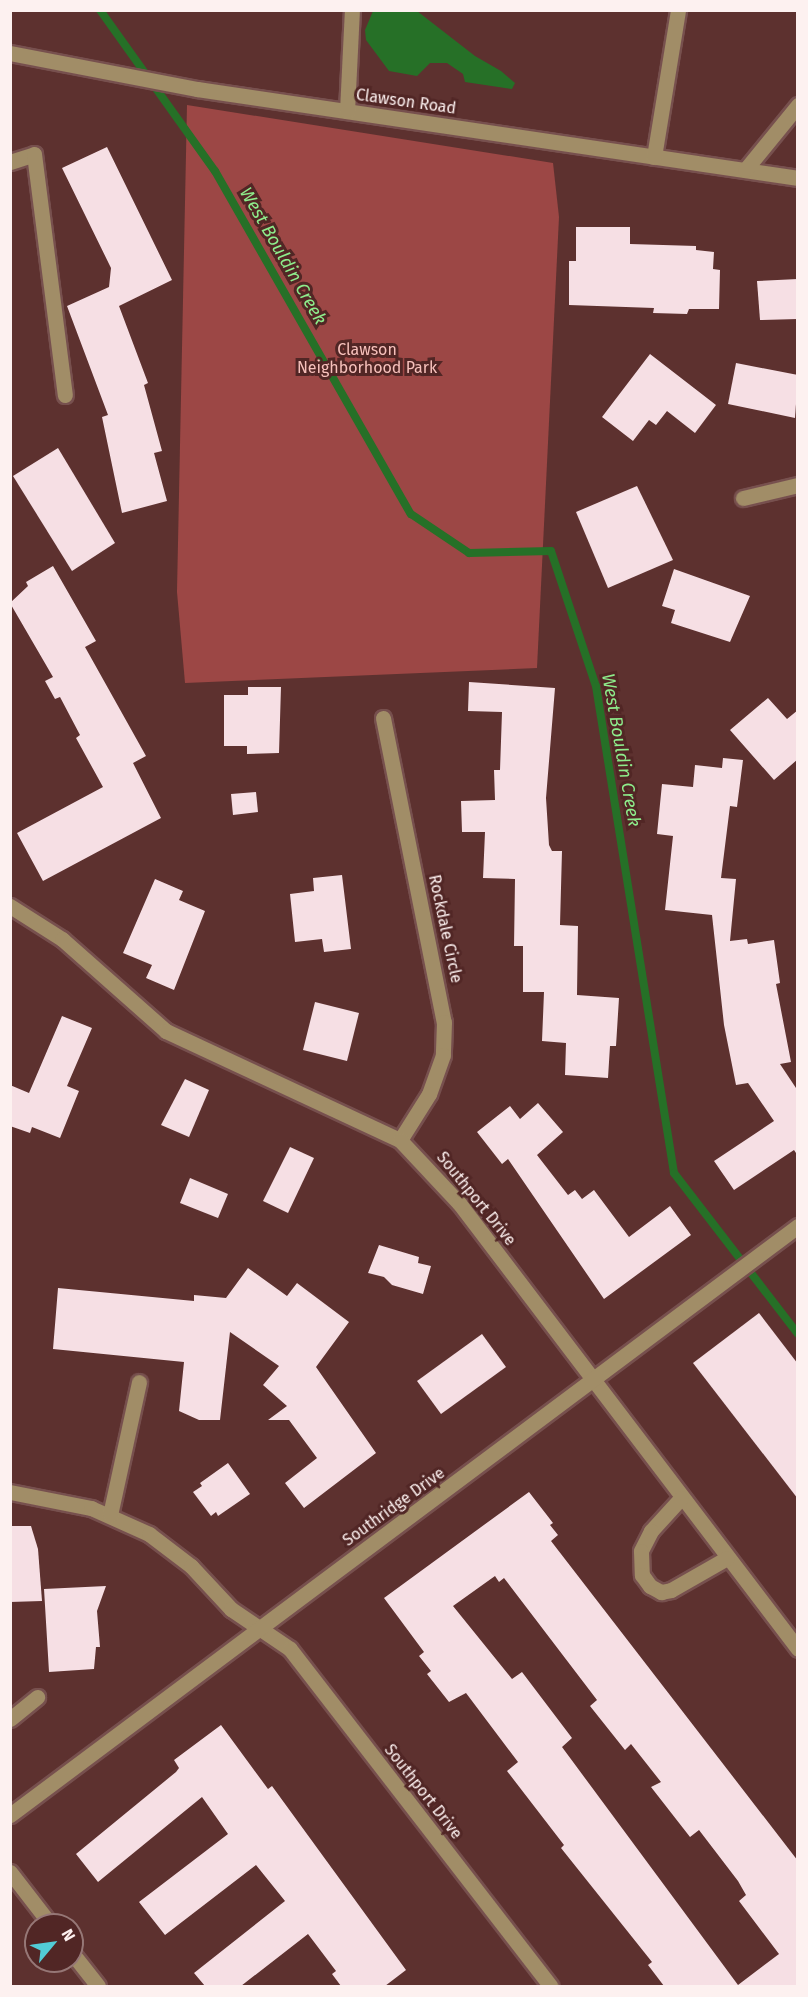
<!DOCTYPE html>
<style>
body{margin:0}
#map{position:relative;width:808px;height:1997px;overflow:hidden;background:#5d312f;font-family:"Fira Sans",sans-serif}
div>[style]{position:absolute}
[style*='--x']{left:calc(var(--x)*1px);top:calc(var(--y)*1px);width:calc(var(--w)*1px);rotate:calc(var(--a)*1deg)}
.green>*{inset:0;background:#9c4745}
.water>*{inset:0;background:#267027}
.stream>*{height:8px;margin:-4px;padding:0 4px;transform-origin:4px;border-radius:4px;background:#267027}
.building>*{inset:0;background:#f6dfe4}
.roads{filter:drop-shadow(2px 0 #77504e) drop-shadow(-2px 0 #77504e) drop-shadow(0 2px #77504e) drop-shadow(0 -2px #77504e)}
.minor>*{height:15px;margin:-7.5px;padding:0 7.5px;transform-origin:7.5px;border-radius:7.5px;background:#a18d67}
span{translate:-50% -50%;white-space:nowrap;text-align:center;line-height:1.15;-webkit-text-stroke:6px #512625;paint-order:stroke}
.street-label{font-size:16px;color:#fdf1f0}
.park-label{font-size:16px;color:#f7c1bc}
.water-label{font-size:18px;color:#8eec8b;font-style:italic}
.frame{position:absolute;inset:0;border:12px solid #fdf1f0;pointer-events:none}
.north{position:absolute;left:24px;top:1913px;width:60px;height:60px;box-sizing:border-box;background:#512625;border:2px solid #967776;border-radius:50%;rotate:61deg;font-size:16px;font-weight:700;line-height:24px;text-align:center;color:#fdf1f0}
.north::after{content:'';display:block;margin:auto;width:21px;height:27px;background:#52ccd6;clip-path:polygon(50% 0,100% 100%,50% 72%,0 100%)}
</style>
<div id="map">
<div class="green">
<i style="clip-path:polygon(187px 105px,553px 163px,559px 217px,537px 668px,185px 683px,177px 592px)"></i>
</div>
<div class="water">
<i style="clip-path:polygon(373px 11px,417px 11px,475px 56px,501px 71px,515px 83px,512px 89px,465px 82px,463px 74px,447px 63px,430px 63px,417px 76px,389px 71px,366px 40px,365px 30px)"></i>
</div>
<div class="stream">
<i style="--x:100;--y:10;--w:198;--a:54.5"></i>
<i style="--x:215;--y:171;--w:395;--a:60.3"></i>
<i style="--x:411;--y:514;--w:70;--a:33.9"></i>
<i style="--x:469;--y:553;--w:82;--a:-1.4"></i>
<i style="--x:551;--y:551;--w:142;--a:71.6"></i>
<i style="--x:596;--y:686;--w:493;--a:80.9"></i>
<i style="--x:674;--y:1173;--w:203;--a:52.4"></i>
</div>
<div class="building">
<i style="clip-path:polygon(107px 147px,172px 280px,119px 306px,148px 383px,144px 385px,162px 451px,154px 453px,167px 501px,122px 513px,102px 417px,108px 415px,67px 306px,109px 287px,111px 268px,62px 168px)"></i>
<i style="clip-path:polygon(576px 227px,630px 227px,630px 244px,696px 246px,696px 250px,714px 252px,713px 269px,720px 270px,719px 309px,689px 309px,687px 314px,653px 313px,654px 308px,569px 305px,569px 261px,576px 261px)"></i>
<i style="clip-path:polygon(798px 279px,798px 319px,760px 320px,757px 281px)"></i>
<i style="clip-path:polygon(650px 354px,716px 405px,695px 433px,667px 411px,656px 425px,649px 420px,633px 441px,602px 417px)"></i>
<i style="clip-path:polygon(736px 363px,798px 375px,795px 418px,728px 404px)"></i>
<i style="clip-path:polygon(58px 448px,115px 543px,72px 571px,13px 476px)"></i>
<i style="clip-path:polygon(637px 486px,673px 560px,608px 588px,576px 512px)"></i>
<i style="clip-path:polygon(53px 566px,96px 641px,85px 647px,146px 756px,133px 763px,161px 818px,43px 881px,17px 833px,103px 787px,76px 738px,80px 735px,60px 697px,55px 699px,45px 681px,53px 677px,10px 603px,28px 586px,26px 582px)"></i>
<i style="clip-path:polygon(674px 569px,750px 596px,730px 642px,671px 623px,675px 610px,662px 606px)"></i>
<i style="clip-path:polygon(469px 682px,555px 688px,546px 798px,549px 845px,552px 851px,562px 851px,560px 925px,578px 926px,577px 995px,619px 998px,616px 1046px,610px 1046px,608px 1078px,565px 1075px,566px 1043px,542px 1041px,544px 992px,523px 992px,523px 946px,514px 946px,515px 879px,483px 878px,485px 832px,462px 832px,461px 801px,495px 800px,494px 770px,500px 770px,502px 712px,468px 711px)"></i>
<i style="clip-path:polygon(248px 687px,281px 687px,279px 753px,247px 754px,247px 746px,224px 746px,224px 695px,248px 695px)"></i>
<i style="clip-path:polygon(768px 698px,787px 719px,798px 710px,798px 759px,774px 780px,730px 730px)"></i>
<i style="clip-path:polygon(723px 758px,743px 760px,737px 807px,730px 806px,721px 878px,736px 879px,730px 941px,747px 939px,748px 944px,774px 940px,780px 983px,776px 984px,791px 1062px,780px 1064px,798px 1091px,798px 1156px,794px 1150px,734px 1190px,714px 1161px,774px 1121px,748px 1083px,736px 1085px,724px 1025px,712px 915px,665px 910px,673px 836px,657px 834px,662px 784px,693px 787px,695px 765px,722px 768px)"></i>
<i style="clip-path:polygon(256px 792px,258px 812px,233px 815px,231px 794px)"></i>
<i style="clip-path:polygon(342px 875px,351px 949px,324px 952px,322px 939px,295px 942px,290px 894px,314px 891px,313px 878px)"></i>
<i style="clip-path:polygon(155px 879px,183px 891px,179px 900px,205px 911px,174px 990px,146px 978px,152px 965px,123px 953px)"></i>
<i style="clip-path:polygon(315px 1002px,359px 1013px,347px 1061px,303px 1050px)"></i>
<i style="clip-path:polygon(62px 1016px,92px 1028px,67px 1086px,79px 1091px,60px 1138px,32px 1127px,30px 1133px,10px 1126px,10px 1085px,29px 1093px)"></i>
<i style="clip-path:polygon(185px 1079px,209px 1090px,189px 1137px,161px 1125px)"></i>
<i style="clip-path:polygon(538px 1103px,563px 1132px,537px 1155px,568px 1195px,575px 1190px,582px 1199px,594px 1190px,629px 1237px,670px 1206px,691px 1235px,604px 1299px,508px 1159px,502px 1164px,477px 1132px,510px 1106px,520px 1119px)"></i>
<i style="clip-path:polygon(290px 1147px,314px 1158px,288px 1213px,263px 1201px)"></i>
<i style="clip-path:polygon(190px 1178px,228px 1194px,218px 1218px,180px 1203px)"></i>
<i style="clip-path:polygon(379px 1245px,419px 1257px,418px 1263px,431px 1266px,423px 1294px,392px 1285px,384px 1277px,368px 1273px)"></i>
<i style="clip-path:polygon(248px 1268px,287px 1296px,297px 1283px,349px 1322px,316px 1367px,376px 1453px,304px 1508px,285px 1483px,317px 1458px,289px 1420px,268px 1420px,287px 1406px,263px 1385px,279px 1366px,230px 1332px,220px 1420px,199px 1420px,179px 1411px,184px 1362px,53px 1349px,58px 1288px,194px 1301px,194px 1295px,226px 1298px)"></i>
<i style="clip-path:polygon(759px 1313px,798px 1364px,798px 1499px,693px 1363px)"></i>
<i style="clip-path:polygon(482px 1334px,506px 1367px,441px 1414px,417px 1381px)"></i>
<i style="clip-path:polygon(228px 1463px,250px 1494px,218px 1516px,216px 1512px,211px 1516px,193px 1492px,202px 1486px,200px 1483px)"></i>
<i style="clip-path:polygon(evenodd,529px 1492px,553px 1523px,550px 1525px,558px 1535px,551px 1541px,798px 1861px,798px 1986px,664px 1986px,648px 1965px,652px 1962px,561px 1848px,564px 1845px,507px 1771px,518px 1762px,466px 1693px,449px 1702px,427px 1674px,431px 1671px,419px 1656px,424px 1652px,384px 1598px,529px 1492px,495px 1576px,499px 1582px,504px 1578px,597px 1700px,590px 1706px,625px 1750px,631px 1744px,661px 1782px,651px 1787px,690px 1837px,699px 1830px,738px 1881px,746px 1895px,739px 1901px,779px 1954px,738px 1985px,562px 1747px,572px 1738px,522px 1672px,512px 1679px,453px 1606px,495px 1576px)"></i>
<i style="clip-path:polygon(10px 1526px,31px 1526px,38px 1549px,42px 1601px,10px 1602px)"></i>
<i style="clip-path:polygon(106px 1586px,97px 1611px,100px 1647px,96px 1647px,94px 1669px,49px 1672px,44px 1589px)"></i>
<i style="clip-path:polygon(221px 1725px,268px 1789px,272px 1786px,406px 1970px,385px 1986px,341px 1986px,332px 1974px,336px 1971px,308px 1934px,241px 1986px,205px 1986px,194px 1973px,285px 1901px,256px 1865px,165px 1935px,139px 1902px,228px 1834px,202px 1797px,98px 1882px,76px 1854px,176px 1772px,179px 1768px,174px 1760px)"></i>
</div>
<div class="roads">
<div class="minor">
<i style="--x:10;--y:53;--w:190;--a:10.9"></i>
<i style="--x:197;--y:89;--w:608;--a:8.42"></i>
<i style="--x:347;--y:111;--w:101;--a:-87.2"></i>
<i style="--x:654;--y:157;--w:149;--a:-80.7"></i>
<i style="--x:10;--y:162;--w:25;--a:-18"></i>
<i style="--x:34;--y:154;--w:243;--a:82.7"></i>
<i style="--x:745;--y:170;--w:84;--a:-50.8"></i>
<i style="--x:743;--y:498;--w:57;--a:-13.3"></i>
<i style="--x:383;--y:718;--w:310;--a:78.7"></i>
<i style="--x:444;--y:1022;--w:33;--a:92"></i>
<i style="--x:443;--y:1055;--w:41;--a:109.7"></i>
<i style="--x:429;--y:1094;--w:54;--a:122.2"></i>
<i style="--x:10;--y:906;--w:62;--a:32.4"></i>
<i style="--x:62;--y:939;--w:139;--a:41.5"></i>
<i style="--x:166;--y:1031;--w:258;--a:25"></i>
<i style="--x:400;--y:1140;--w:86;--a:46.9"></i>
<i style="--x:459;--y:1203;--w:560;--a:52.76"></i>
<i style="--x:10;--y:1492;--w:83;--a:11.2"></i>
<i style="--x:91;--y:1508;--w:64;--a:24.1"></i>
<i style="--x:149;--y:1534;--w:53;--a:37.3"></i>
<i style="--x:191;--y:1566;--w:59;--a:47.1"></i>
<i style="--x:231;--y:1609;--w:71;--a:34.1"></i>
<i style="--x:290;--y:1649;--w:426;--a:52.3"></i>
<i style="--x:681;--y:1498;--w:45;--a:132.3"></i>
<i style="--x:651;--y:1531;--w:22;--a:117"></i>
<i style="--x:641;--y:1551;--w:24;--a:88"></i>
<i style="--x:642;--y:1575;--w:14;--a:54"></i>
<i style="--x:650;--y:1586;--w:13;--a:29"></i>
<i style="--x:661;--y:1592;--w:10;--a:-11"></i>
<i style="--x:671;--y:1590;--w:64;--a:-29.7"></i>
<i style="--x:110;--y:1515;--w:136;--a:-77.7"></i>
<i style="--x:10;--y:1719;--w:35;--a:-39"></i>
<i style="--x:10;--y:1815;--w:984;--a:-36.78"></i>
<i style="--x:10;--y:1872;--w:67;--a:52.3"></i>
<i style="--x:72;--y:1953;--w:42;--a:51.8"></i>
</div>
</div>
<div class="street-label">
<span style="left:406px;top:102px;rotate:8deg">Clawson Road</span>
<span style="left:445px;top:929px;rotate:78deg">Rockdale Circle</span>
<span style="left:476px;top:1199px;rotate:51deg">Southport Drive</span>
<span style="left:394px;top:1507px;rotate:-36deg">Southridge Drive</span>
<span style="left:423px;top:1792px;rotate:52deg">Southport Drive</span>
</div>
<div class="park-label">
<span style="left:367px;top:359px">Clawson<br>Neighborhood Park</span>
</div>
<div class="water-label">
<span style="left:283px;top:256px;rotate:60deg">West Bouldin Creek</span>
<span style="left:621px;top:750px;rotate:80deg">West Bouldin Creek</span>
</div>
<div class="frame"></div>
<div class="north">N</div>
</div>
